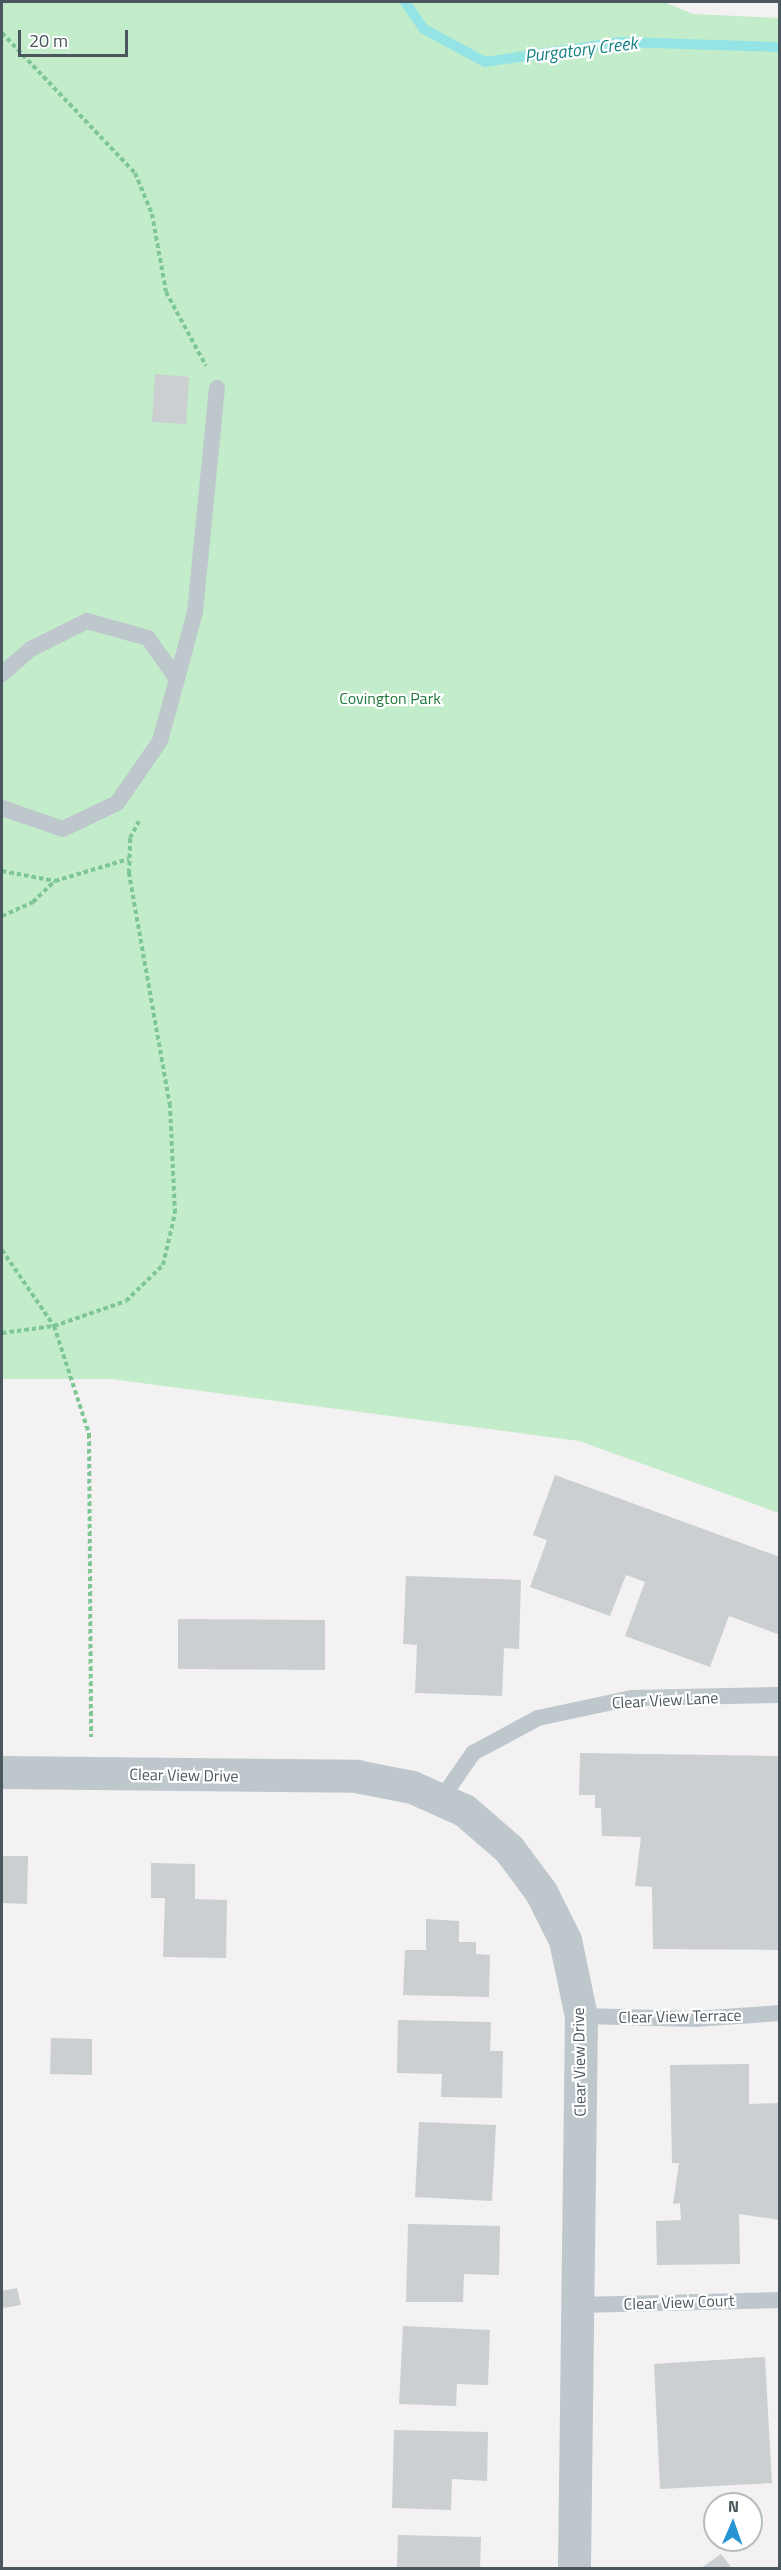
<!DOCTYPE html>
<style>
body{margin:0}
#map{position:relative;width:781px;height:2570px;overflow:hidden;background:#f3f1f1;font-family:"Titillium Web",sans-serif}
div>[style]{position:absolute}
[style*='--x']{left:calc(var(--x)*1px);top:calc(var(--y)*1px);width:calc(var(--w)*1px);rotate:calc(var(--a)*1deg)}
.green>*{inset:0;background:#c3eccb}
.stream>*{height:10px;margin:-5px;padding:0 5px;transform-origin:5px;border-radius:5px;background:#94e4e5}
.building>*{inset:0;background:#cbcfd2}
.path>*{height:4px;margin-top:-2px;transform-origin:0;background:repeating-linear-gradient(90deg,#7ec795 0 4.5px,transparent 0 7.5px)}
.lane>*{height:16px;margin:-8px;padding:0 8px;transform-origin:8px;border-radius:8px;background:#bdc7cc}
.street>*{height:33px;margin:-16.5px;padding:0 16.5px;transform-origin:16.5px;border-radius:16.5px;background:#bdc7cc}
span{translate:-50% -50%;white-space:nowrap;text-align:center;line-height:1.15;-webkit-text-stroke:4.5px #fff;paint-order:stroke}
.park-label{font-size:16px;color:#20793b}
.street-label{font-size:16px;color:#4a575c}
.water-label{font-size:18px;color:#178283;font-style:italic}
.frame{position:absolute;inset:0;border:3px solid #4a575c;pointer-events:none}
.north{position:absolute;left:703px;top:2492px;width:60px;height:60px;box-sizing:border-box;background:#fff;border:2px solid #b7bcbe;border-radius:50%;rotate:2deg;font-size:16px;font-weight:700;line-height:24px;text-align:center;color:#4a575c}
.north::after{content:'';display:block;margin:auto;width:21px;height:27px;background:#2994d4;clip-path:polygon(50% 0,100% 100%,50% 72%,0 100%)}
.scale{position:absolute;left:18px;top:30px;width:110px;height:27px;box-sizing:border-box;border:3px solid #4a575c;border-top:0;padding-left:8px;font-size:18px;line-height:21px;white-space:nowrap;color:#4a575c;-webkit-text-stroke:4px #fff;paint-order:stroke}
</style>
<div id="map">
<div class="green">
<i style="clip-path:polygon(2px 2px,664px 2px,693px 14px,779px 18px,779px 1513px,579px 1441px,111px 1379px,2px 1379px)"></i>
</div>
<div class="stream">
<i style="--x:405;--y:2;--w:33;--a:55"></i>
<i style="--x:424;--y:29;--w:69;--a:28.4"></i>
<i style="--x:485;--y:62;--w:137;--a:-8.4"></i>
<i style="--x:621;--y:42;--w:159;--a:1.8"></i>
</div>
<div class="building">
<i style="clip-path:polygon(155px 374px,189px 377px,186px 424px,152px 422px)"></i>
<i style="clip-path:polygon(555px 1475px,780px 1557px,780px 1635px,729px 1616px,710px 1667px,625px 1636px,645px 1582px,626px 1575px,610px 1616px,530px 1587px,547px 1540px,533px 1535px)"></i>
<i style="clip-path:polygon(406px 1576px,521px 1580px,519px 1649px,504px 1648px,502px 1696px,415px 1693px,417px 1645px,403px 1644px)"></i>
<i style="clip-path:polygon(178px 1619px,325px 1620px,325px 1670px,178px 1669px)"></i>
<i style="clip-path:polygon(580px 1753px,780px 1756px,780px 1950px,653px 1949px,652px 1887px,635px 1886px,641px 1837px,602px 1836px,601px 1808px,595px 1808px,595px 1795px,579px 1795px)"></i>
<i style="clip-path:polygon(2px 1856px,28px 1856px,27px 1904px,2px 1903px)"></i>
<i style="clip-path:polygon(151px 1863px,195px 1864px,195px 1899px,227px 1900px,226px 1958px,163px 1957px,165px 1898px,151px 1898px)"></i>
<i style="clip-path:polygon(426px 1919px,459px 1921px,459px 1942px,476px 1942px,476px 1954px,490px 1955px,489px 1997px,403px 1995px,405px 1950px,426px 1950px)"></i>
<i style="clip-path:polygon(398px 2020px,491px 2022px,490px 2051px,503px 2051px,502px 2098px,441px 2097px,442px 2074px,397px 2073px)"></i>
<i style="clip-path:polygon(51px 2038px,92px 2039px,92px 2075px,50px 2074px)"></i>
<i style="clip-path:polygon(749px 2064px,749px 2104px,780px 2103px,780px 2220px,739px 2214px,740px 2264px,657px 2265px,656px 2221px,681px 2220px,680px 2203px,673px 2204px,679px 2163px,672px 2163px,670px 2065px)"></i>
<i style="clip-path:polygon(419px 2122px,496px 2125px,492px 2201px,415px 2197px)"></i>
<i style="clip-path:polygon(408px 2224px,500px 2226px,499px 2275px,464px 2274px,463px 2302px,406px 2302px)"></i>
<i style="clip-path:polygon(17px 2288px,21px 2305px,3px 2308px,2px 2291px)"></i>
<i style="clip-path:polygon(403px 2326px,490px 2330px,488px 2385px,457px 2384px,456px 2406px,399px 2404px)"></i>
<i style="clip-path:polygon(765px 2357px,772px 2483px,660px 2489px,654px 2364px)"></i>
<i style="clip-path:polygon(394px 2430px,488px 2432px,487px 2481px,452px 2479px,451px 2510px,392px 2508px)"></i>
<i style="clip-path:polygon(398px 2535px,481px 2537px,480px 2568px,397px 2568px)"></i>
<i style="clip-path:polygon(721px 2554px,732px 2568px,701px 2568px)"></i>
</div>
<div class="path">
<i style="--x:2;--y:33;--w:193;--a:46.5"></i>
<i style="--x:135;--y:173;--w:44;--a:67.5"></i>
<i style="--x:152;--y:214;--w:79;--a:79.8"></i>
<i style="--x:166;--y:292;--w:84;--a:61.6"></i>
<i style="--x:2;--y:871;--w:54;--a:10.7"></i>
<i style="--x:55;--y:881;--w:77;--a:-16.6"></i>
<i style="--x:2;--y:916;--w:34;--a:-24"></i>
<i style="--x:33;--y:902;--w:30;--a:-44"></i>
<i style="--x:2;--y:1250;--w:92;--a:55.6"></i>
<i style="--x:54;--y:1326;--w:114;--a:72"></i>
<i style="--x:89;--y:1434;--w:303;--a:89.6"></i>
<i style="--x:2;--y:1333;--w:52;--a:-7.7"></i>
<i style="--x:54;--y:1326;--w:76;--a:-19.1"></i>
<i style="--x:126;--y:1301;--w:52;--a:-44.2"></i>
<i style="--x:163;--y:1265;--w:53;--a:-77"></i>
<i style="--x:175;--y:1213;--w:107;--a:-92.7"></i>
<i style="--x:170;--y:1106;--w:237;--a:-100"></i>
<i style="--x:129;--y:873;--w:35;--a:-88"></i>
<i style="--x:130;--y:838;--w:19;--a:-62"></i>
</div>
<div class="lane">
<i style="--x:2;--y:674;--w:38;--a:-41"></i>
<i style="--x:31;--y:649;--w:63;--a:-26.6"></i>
<i style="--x:87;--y:621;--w:63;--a:15.6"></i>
<i style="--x:148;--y:638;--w:50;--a:54.7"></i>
<i style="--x:177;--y:679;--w:64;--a:105.3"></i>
<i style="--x:160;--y:741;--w:75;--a:124.7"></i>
<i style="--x:117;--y:803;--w:60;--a:154.3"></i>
<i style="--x:63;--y:829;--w:65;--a:-161"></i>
<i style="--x:177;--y:679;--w:69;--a:-75"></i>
<i style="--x:195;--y:612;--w:225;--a:-84.4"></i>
<i style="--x:442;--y:1798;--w:55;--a:-55.4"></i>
<i style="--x:473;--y:1753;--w:74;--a:-28.3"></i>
<i style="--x:538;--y:1718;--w:96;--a:-12"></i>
<i style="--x:632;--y:1698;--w:148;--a:-1.2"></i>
<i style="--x:581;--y:2016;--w:114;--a:1.5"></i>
<i style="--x:695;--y:2019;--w:85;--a:-4"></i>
<i style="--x:579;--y:2305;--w:201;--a:-1.4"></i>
</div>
<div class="street">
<i style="--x:2;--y:1772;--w:354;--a:0.6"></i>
<i style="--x:356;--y:1776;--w:57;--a:11.1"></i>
<i style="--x:412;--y:1787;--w:57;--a:23.9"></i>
<i style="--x:464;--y:1810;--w:60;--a:40.9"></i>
<i style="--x:509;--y:1849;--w:54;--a:53.3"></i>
<i style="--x:541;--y:1892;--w:54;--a:63.4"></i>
<i style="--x:565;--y:1940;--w:78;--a:78.1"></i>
<i style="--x:581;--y:2016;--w:552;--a:90.73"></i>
</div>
<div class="park-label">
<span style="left:390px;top:698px">Covington Park</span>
</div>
<div class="street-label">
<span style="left:665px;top:1700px;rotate:-3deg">Clear View Lane</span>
<span style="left:184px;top:1775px;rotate:1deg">Clear View Drive</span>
<span style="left:680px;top:2016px;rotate:-1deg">Clear View Terrace</span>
<span style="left:579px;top:2062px;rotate:-91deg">Clear View Drive</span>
<span style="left:679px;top:2302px;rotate:-2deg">Clear View Court</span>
</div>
<div class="water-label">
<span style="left:581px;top:50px;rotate:-7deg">Purgatory Creek</span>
</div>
<div class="frame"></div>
<div class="north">N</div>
<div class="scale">20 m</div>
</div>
